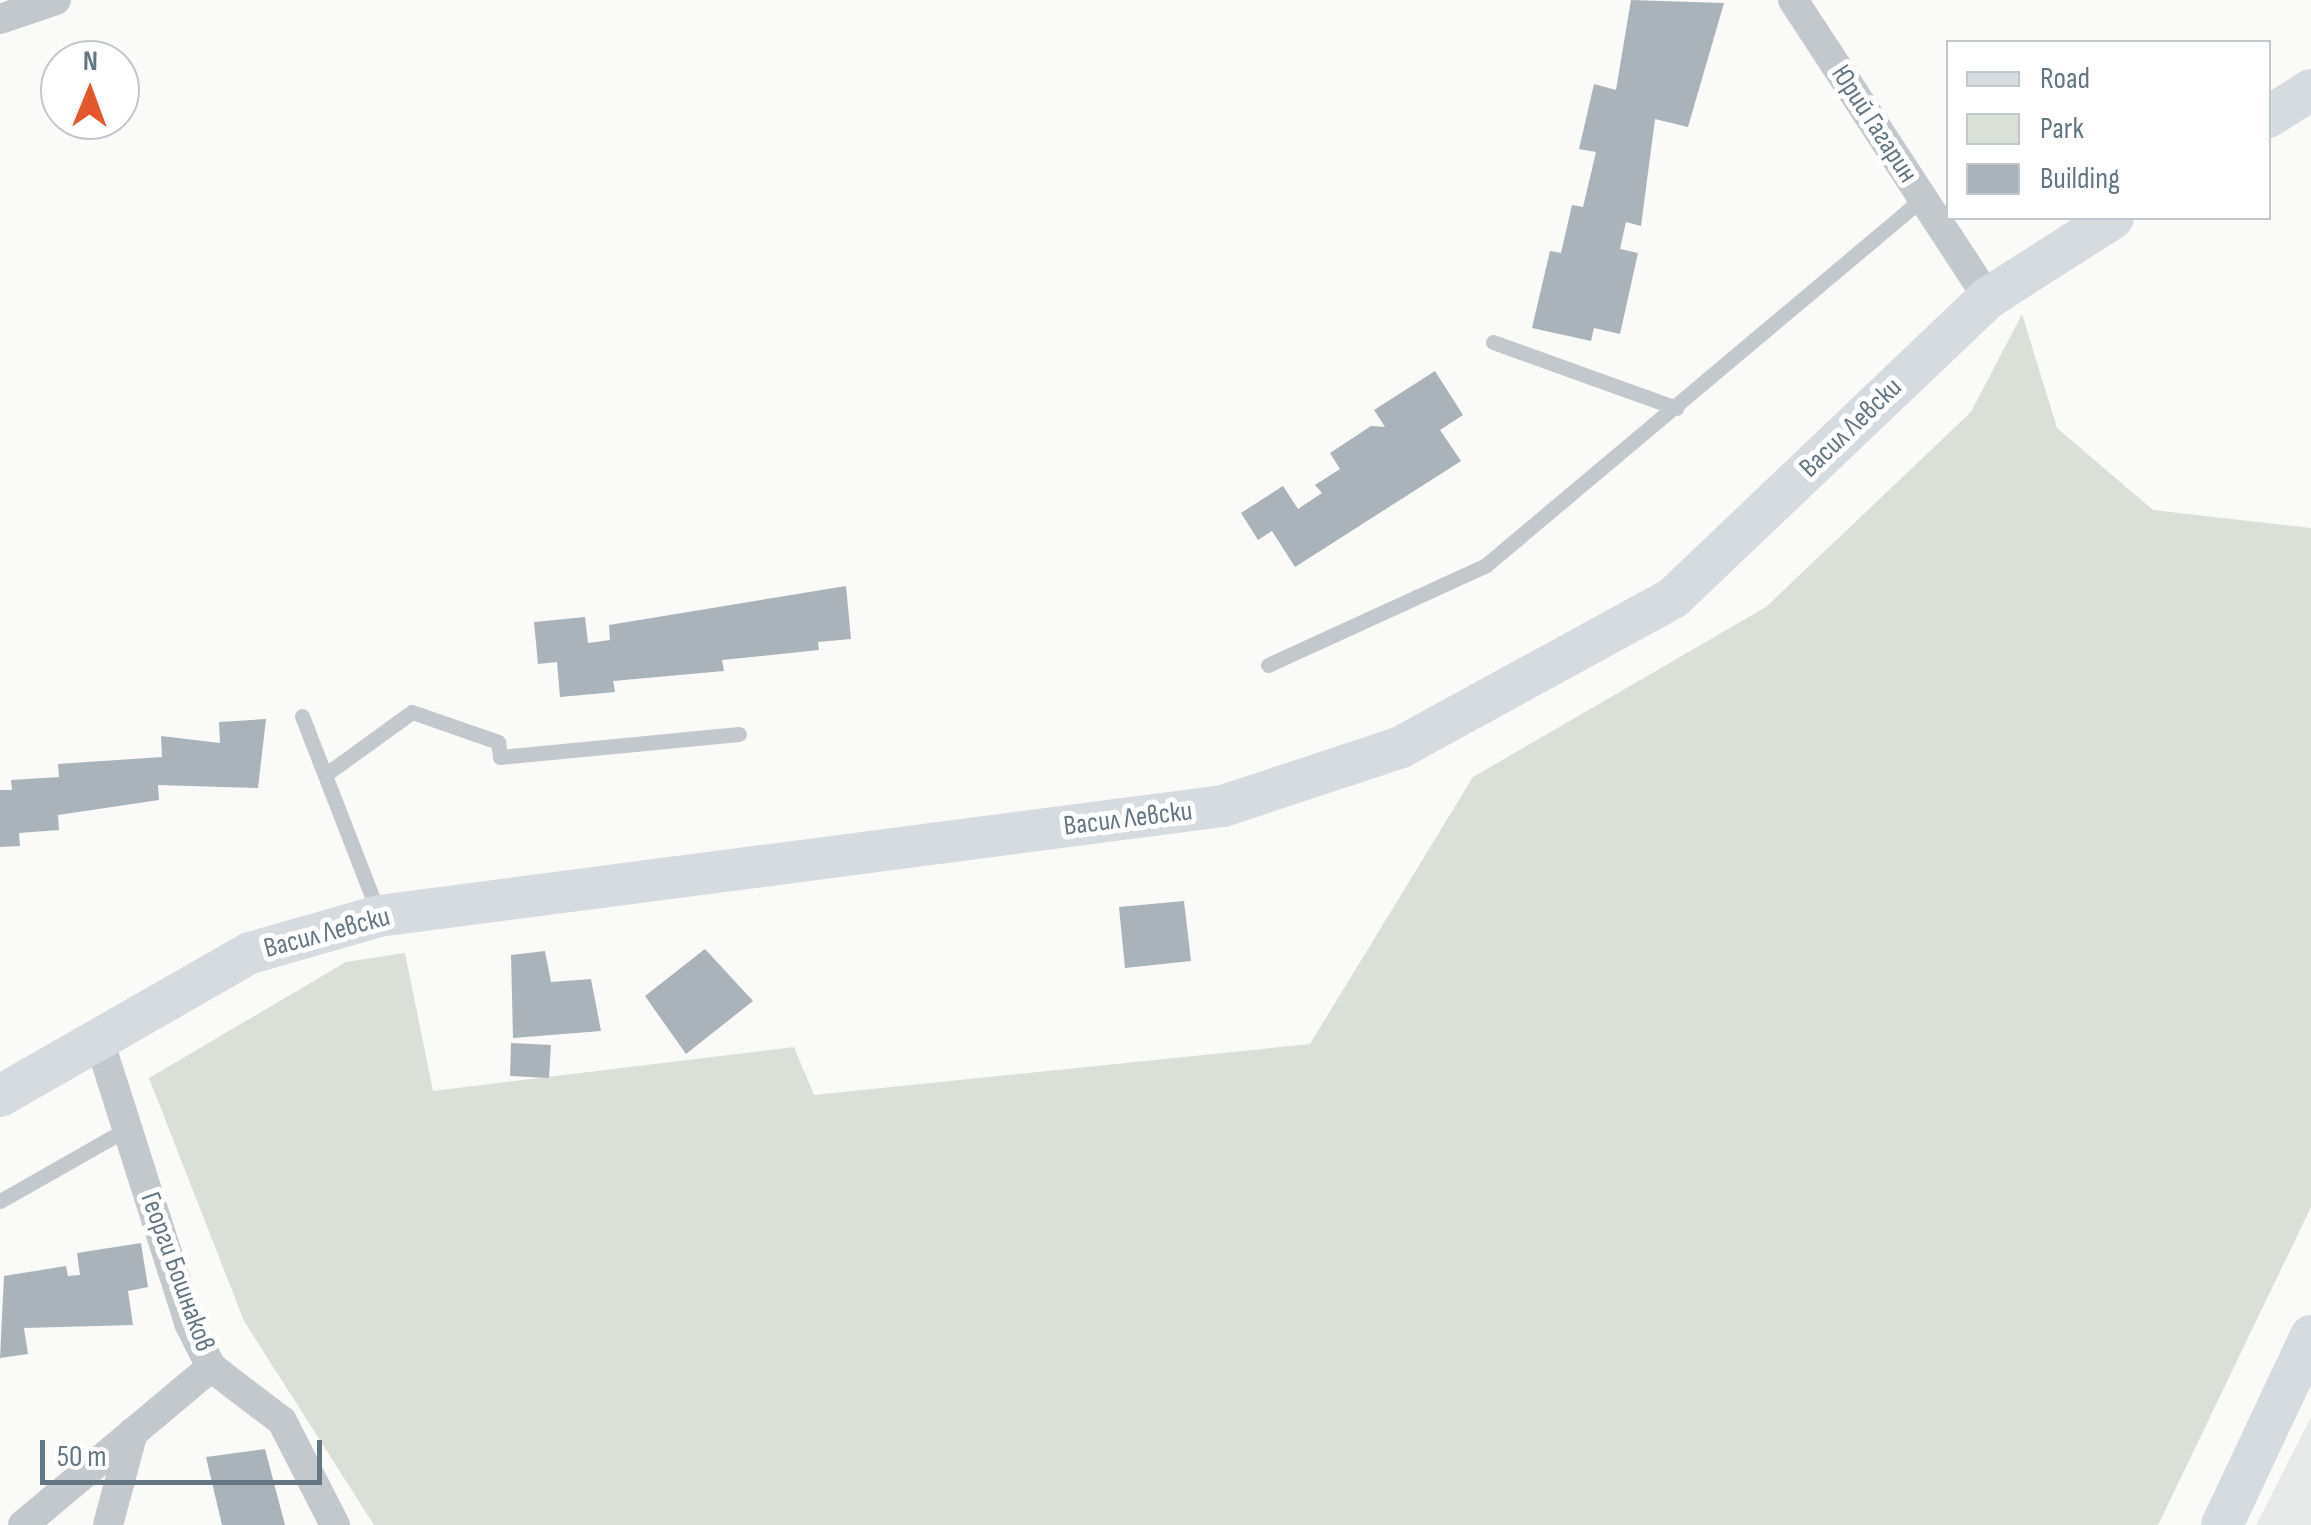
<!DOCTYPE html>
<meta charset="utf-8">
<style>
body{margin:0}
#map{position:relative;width:2311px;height:1525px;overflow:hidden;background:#fafaf8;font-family:"Sofia Sans Condensed",sans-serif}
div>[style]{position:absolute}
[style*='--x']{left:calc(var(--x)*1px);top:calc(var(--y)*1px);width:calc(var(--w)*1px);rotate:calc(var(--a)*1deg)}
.built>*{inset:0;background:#e8e9e9}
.green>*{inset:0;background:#dadfd7}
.building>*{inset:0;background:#aab3b9}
.lane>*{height:15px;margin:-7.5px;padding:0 7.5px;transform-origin:7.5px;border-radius:7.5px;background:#c3c8cc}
.street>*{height:30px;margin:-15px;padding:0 15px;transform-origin:15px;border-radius:15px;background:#c3c8cc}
.secondary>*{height:42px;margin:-21px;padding:0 21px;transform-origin:21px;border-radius:21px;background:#d6dbdf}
span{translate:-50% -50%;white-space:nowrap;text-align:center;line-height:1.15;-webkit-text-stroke:10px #fff;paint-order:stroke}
.street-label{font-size:28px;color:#657683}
.legend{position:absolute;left:1946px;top:40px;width:325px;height:180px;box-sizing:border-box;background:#fff;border:2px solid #c1c8cd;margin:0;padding:12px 18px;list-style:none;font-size:30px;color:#657683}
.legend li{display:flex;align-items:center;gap:20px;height:50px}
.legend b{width:50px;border:2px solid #c1c8cd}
.north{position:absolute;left:40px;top:40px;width:100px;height:100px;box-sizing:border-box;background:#fff;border:2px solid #c1c8cd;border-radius:50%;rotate:1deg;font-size:28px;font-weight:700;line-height:40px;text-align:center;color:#657683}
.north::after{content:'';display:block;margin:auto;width:35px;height:45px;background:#e4572e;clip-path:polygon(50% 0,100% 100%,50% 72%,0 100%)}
.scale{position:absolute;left:40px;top:1440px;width:282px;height:45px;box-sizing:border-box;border:5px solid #657683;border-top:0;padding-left:12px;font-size:30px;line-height:35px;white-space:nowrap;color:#657683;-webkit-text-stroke:8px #fff;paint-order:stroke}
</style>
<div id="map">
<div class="built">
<i style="clip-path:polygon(2311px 1417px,2311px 1525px,2256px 1525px)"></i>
</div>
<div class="green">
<i style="clip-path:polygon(2022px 314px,2057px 428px,2153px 510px,2311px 528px,2311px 1207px,2158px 1525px,374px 1525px,244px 1321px,149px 1078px,346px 962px,405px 953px,433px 1091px,794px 1047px,814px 1095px,1310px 1044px,1473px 777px,1766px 607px,1971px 412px)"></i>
</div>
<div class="building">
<i style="clip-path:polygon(1631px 0,1724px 3px,1688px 127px,1655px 119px,1641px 226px,1626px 222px,1620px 249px,1638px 253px,1620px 334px,1594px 328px,1591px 341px,1532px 328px,1550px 251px,1561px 253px,1572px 205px,1583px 207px,1596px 152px,1579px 149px,1594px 84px,1616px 90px)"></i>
<i style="clip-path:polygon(1435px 371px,1463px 415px,1440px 430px,1461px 461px,1295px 567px,1272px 531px,1258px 540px,1241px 513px,1283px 486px,1298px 509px,1322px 493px,1315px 485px,1340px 469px,1330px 453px,1371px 426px,1385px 427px,1374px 410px)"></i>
<i style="clip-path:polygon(846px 586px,851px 639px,818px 642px,819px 650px,722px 660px,724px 671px,613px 681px,615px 692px,560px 697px,557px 662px,538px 664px,534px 622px,585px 617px,588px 643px,610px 640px,609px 625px)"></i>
<i style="clip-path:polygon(266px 719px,258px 788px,158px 785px,159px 800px,58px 815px,59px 830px,19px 833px,20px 846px,0 847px,0 790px,12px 790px,11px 780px,59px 777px,58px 764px,162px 757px,161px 736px,220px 743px,219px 722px)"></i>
<i style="clip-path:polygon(1184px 901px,1191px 961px,1125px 968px,1119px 907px)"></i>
<i style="clip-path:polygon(705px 949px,753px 1001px,686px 1054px,645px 996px)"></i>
<i style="clip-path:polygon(545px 951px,551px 982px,591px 979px,601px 1031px,513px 1038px,511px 955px)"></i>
<i style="clip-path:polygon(511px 1043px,551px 1045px,549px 1078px,510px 1076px)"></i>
<i style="clip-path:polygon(141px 1243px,148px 1287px,128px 1291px,133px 1325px,24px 1328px,28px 1354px,0 1358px,4px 1276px,66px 1266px,68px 1276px,80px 1275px,77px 1253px)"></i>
<i style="clip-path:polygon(265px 1449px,285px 1525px,222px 1525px,206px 1457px)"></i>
</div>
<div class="lane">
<i style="--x:1493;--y:342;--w:195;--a:19.8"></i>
<i style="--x:1268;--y:665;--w:240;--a:-24.6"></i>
<i style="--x:1486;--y:565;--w:571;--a:-40.02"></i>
<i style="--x:302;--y:716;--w:210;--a:68.8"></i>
<i style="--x:329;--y:772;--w:102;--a:-35.9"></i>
<i style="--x:412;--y:712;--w:91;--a:19.2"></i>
<i style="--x:498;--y:742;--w:15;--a:82"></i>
<i style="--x:500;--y:757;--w:240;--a:-5.5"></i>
<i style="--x:0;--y:1201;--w:146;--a:-29.6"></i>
</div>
<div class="street">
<i style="--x:1793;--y:0;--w:356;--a:56.8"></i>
<i style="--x:0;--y:19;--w:59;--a:-18.7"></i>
<i style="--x:98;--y:1037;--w:300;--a:72.3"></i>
<i style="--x:189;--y:1323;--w:49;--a:63.4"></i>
<i style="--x:211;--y:1367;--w:89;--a:37.3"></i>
<i style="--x:282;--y:1421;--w:117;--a:63"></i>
<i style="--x:23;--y:1525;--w:246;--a:-40"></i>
<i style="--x:108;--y:1525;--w:96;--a:-75"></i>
</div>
<div class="secondary">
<i style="--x:2268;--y:117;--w:51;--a:-32.1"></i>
<i style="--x:0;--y:1096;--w:288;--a:-29.8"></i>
<i style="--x:250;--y:953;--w:134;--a:-16"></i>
<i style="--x:379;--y:916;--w:851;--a:-7.43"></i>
<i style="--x:1223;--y:806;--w:188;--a:-18.3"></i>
<i style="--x:1401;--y:747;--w:310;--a:-28.7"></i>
<i style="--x:1673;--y:598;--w:435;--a:-43.6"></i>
<i style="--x:1988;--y:298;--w:148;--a:-32.6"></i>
<i style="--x:2222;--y:1525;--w:209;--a:-64.8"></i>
</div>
<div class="street-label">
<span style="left:1874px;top:124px;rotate:57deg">Юрий Гагарин</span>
<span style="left:1851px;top:428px;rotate:-44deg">Васил Левски</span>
<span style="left:1128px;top:819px;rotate:-7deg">Васил Левски</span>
<span style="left:327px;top:933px;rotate:-15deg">Васил Левски</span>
<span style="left:177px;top:1272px;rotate:70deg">Георги Бошнаков</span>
</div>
<ul class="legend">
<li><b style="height:12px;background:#d6dbdf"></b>Road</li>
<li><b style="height:28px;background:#dadfd7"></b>Park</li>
<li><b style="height:28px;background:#aab3b9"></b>Building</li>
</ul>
<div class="north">N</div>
<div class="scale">50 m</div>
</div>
